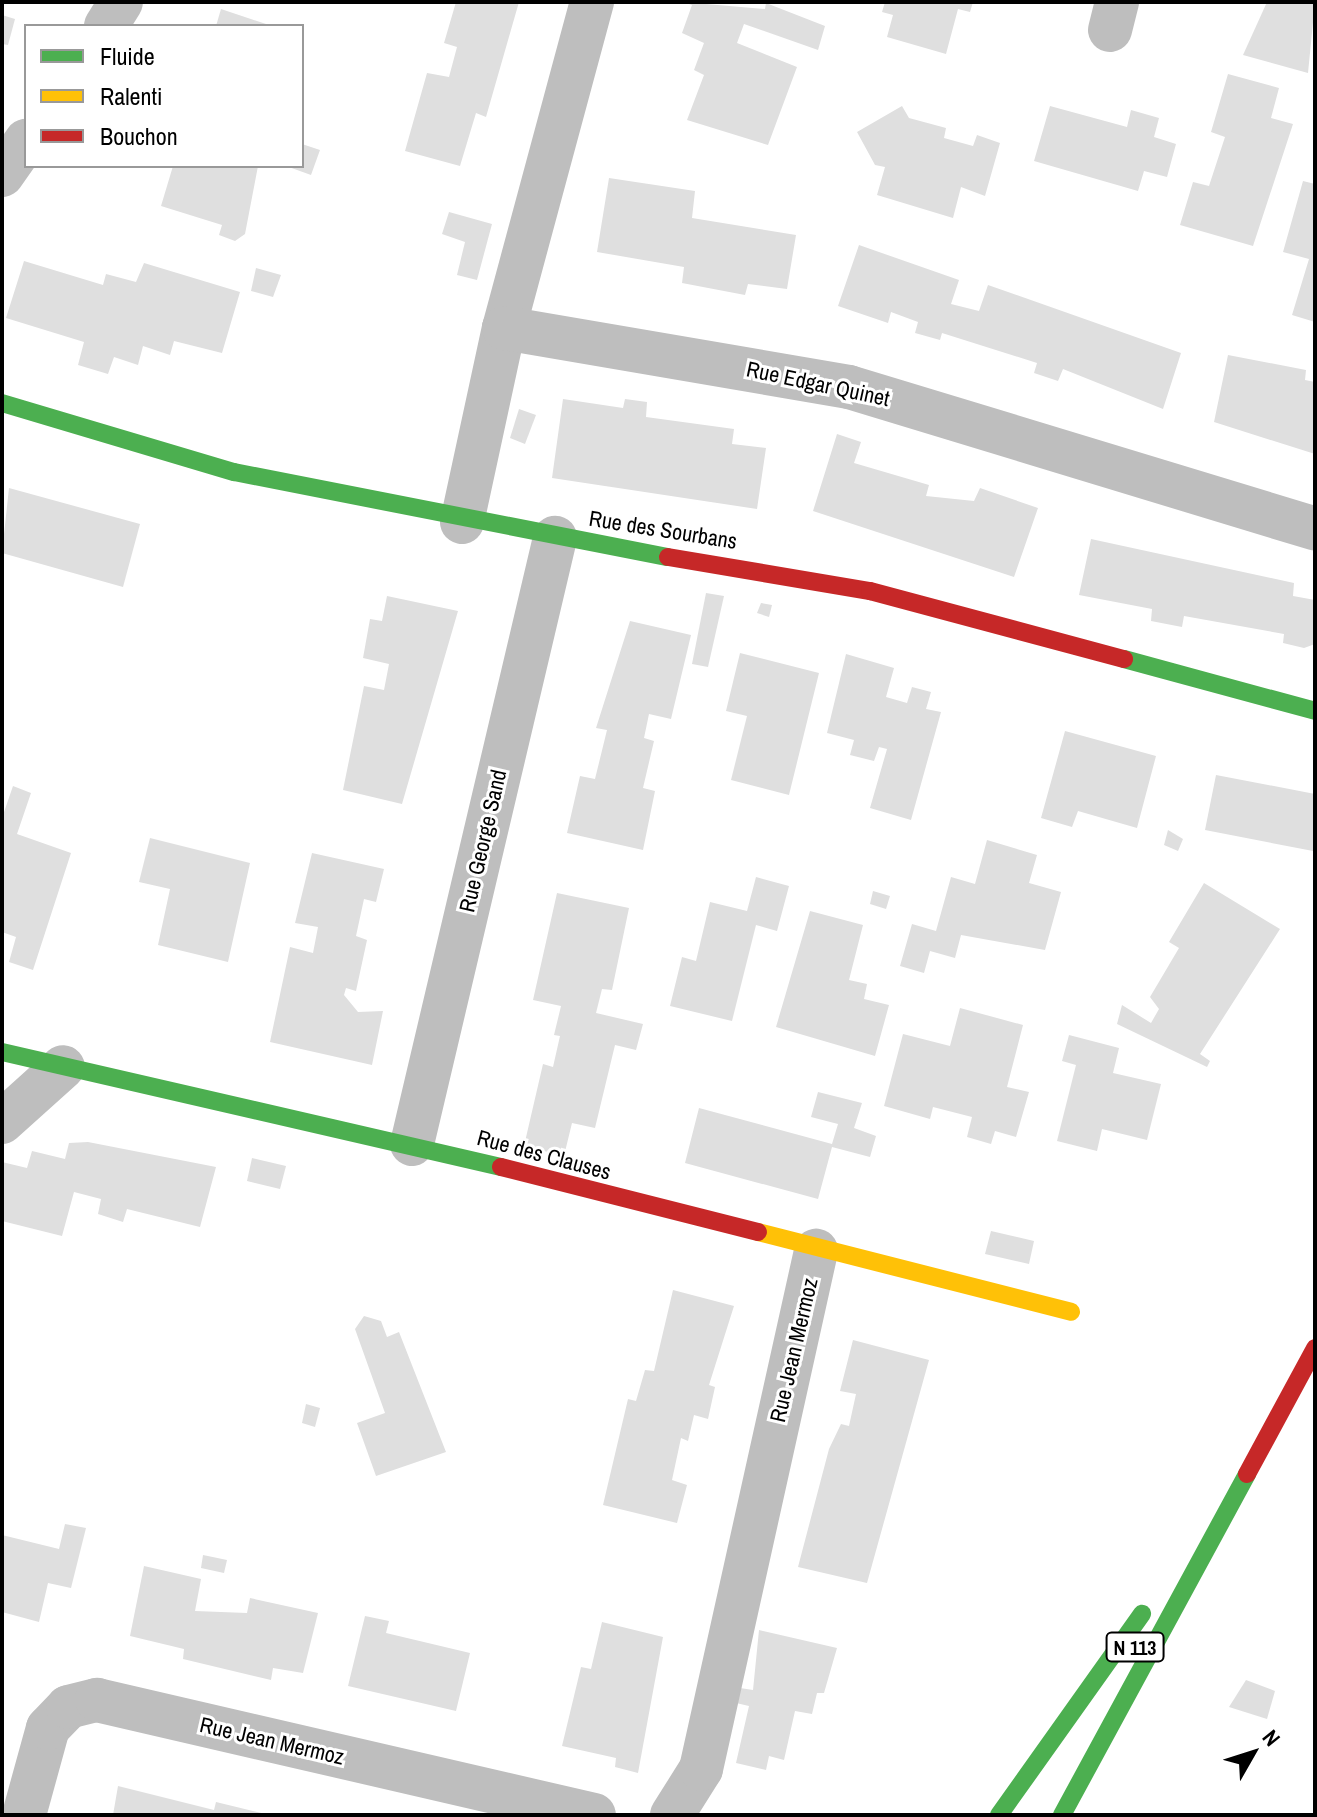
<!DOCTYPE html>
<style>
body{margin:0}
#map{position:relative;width:1317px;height:1817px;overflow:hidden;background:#fff;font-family:"Archivo Narrow",sans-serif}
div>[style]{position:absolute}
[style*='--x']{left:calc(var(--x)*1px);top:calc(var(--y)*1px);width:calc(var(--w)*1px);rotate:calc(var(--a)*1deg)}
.building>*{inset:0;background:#dfdfdf}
.street>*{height:44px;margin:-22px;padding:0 22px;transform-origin:22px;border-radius:22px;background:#bebebe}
.fast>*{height:18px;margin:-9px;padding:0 9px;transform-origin:9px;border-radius:9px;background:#4caf50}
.slow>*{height:18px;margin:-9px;padding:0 9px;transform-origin:9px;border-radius:9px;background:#ffc107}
.jam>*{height:18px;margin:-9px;padding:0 9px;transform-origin:9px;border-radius:9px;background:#c62828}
span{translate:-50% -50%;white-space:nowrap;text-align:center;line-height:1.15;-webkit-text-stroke:6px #fff;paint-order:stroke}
.shield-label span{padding:2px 6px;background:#fff;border:2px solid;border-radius:6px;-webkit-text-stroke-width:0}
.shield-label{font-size:20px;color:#000;font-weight:700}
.street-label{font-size:22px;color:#000}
.frame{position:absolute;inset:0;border:4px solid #000;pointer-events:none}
.legend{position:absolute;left:24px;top:24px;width:280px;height:144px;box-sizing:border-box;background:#fff;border:2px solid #999;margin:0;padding:10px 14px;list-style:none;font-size:24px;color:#000}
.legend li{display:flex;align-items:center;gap:16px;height:40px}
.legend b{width:40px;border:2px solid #999}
.north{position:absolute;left:1213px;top:1713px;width:80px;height:80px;-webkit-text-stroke:6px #fff;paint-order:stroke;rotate:51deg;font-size:22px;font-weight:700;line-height:32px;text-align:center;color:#000}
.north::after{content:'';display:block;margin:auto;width:28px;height:36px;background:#000;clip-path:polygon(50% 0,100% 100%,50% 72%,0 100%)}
</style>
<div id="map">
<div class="building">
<i style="clip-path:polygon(456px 2px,519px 2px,486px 117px,476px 113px,460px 166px,405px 151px,427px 73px,449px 77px,457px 47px,444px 43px)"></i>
<i style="clip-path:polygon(683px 2px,765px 9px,766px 3px,825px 26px,818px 50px,744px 24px,737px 43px,797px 67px,768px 145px,687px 120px,704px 75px,694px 70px,704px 43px,682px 33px,692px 5px)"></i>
<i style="clip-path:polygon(885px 2px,973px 2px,970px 12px,958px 9px,946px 54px,887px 37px,893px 15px,882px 12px)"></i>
<i style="clip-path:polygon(1267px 2px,1315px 2px,1308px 73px,1243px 55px)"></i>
<i style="clip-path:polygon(221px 9px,269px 25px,269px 26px,216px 26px)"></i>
<i style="clip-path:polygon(2px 15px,15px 19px,8px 45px,2px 44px)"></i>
<i style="clip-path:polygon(1228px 74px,1279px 88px,1271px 118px,1293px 124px,1253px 246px,1180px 225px,1193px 182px,1209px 186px,1225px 137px,1211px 132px)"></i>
<i style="clip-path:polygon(902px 106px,909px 118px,946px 128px,944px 138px,973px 146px,977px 135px,1000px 143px,985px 196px,961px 187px,953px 218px,877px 195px,885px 167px,875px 165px,857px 132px)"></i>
<i style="clip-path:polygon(1050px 106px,1127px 127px,1131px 110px,1159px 118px,1154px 137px,1176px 144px,1167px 177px,1144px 171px,1138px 191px,1034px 161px)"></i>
<i style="clip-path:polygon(302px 144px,320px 150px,311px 175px,286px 166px,302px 166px)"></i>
<i style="clip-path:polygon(173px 166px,258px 166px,245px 234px,235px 241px,219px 235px,222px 225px,161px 206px)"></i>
<i style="clip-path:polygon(609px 178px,695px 191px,692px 218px,796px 235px,787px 289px,748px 284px,745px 295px,682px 283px,684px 267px,597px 252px)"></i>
<i style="clip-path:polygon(1303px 181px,1315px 184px,1315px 322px,1292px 315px,1309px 259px,1283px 252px)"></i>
<i style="clip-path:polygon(449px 212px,492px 224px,477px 280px,457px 275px,465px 242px,442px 234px)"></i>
<i style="clip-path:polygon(859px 245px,959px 280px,951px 304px,979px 311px,988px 285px,1181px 353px,1163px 409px,1063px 369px,1058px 381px,1034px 373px,1037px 363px,942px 333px,940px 340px,915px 333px,918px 322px,891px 312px,888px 323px,838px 306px)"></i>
<i style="clip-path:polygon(24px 261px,103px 285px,106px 274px,136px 282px,144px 263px,240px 292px,222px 353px,174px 341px,170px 355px,143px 346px,138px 365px,114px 357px,108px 374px,78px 365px,84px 342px,6px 318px)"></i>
<i style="clip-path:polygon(256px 268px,281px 275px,273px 297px,251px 291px)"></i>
<i style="clip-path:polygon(1228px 355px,1306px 370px,1305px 380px,1315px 382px,1315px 454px,1214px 422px)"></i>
<i style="clip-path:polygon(563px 399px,623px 408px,625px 399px,647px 402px,646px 417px,734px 429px,732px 444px,766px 448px,757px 509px,552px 478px)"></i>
<i style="clip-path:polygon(519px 409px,536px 415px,525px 444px,510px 438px)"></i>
<i style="clip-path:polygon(837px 434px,861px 442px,854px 463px,929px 485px,926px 496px,974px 501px,980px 488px,1038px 508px,1014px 577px,813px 511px)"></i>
<i style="clip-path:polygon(9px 488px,140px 524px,123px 587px,2px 553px)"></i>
<i style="clip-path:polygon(1091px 539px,1294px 583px,1293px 596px,1315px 600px,1315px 644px,1304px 648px,1283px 643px,1284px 634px,1184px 616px,1182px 627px,1151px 621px,1152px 609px,1079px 595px)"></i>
<i style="clip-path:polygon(706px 593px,724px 596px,708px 667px,692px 664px)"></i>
<i style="clip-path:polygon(387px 596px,458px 611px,402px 804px,343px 790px,364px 686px,384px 690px,389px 664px,363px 658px,370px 619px,382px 621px)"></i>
<i style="clip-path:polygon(761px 603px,772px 605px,769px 617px,757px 613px)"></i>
<i style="clip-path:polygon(630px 621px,691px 635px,671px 719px,649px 714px,644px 738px,654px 741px,643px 788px,655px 791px,643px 850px,567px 833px,580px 776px,595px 779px,607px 730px,596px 728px)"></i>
<i style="clip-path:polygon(740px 653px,819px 673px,789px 795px,731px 780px,747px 716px,726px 711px)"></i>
<i style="clip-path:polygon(846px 654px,894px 668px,886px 697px,907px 703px,912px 687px,931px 692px,926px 709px,941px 712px,911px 820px,870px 808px,887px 749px,879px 747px,874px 761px,850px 755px,854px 740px,827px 733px)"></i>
<i style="clip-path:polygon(1065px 731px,1156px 756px,1137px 828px,1078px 811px,1072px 827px,1041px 818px)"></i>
<i style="clip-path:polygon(1216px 775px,1315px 794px,1313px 851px,1205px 830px)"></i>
<i style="clip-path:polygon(13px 786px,31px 793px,17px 834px,71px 853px,33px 970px,9px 962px,16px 937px,2px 932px,2px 818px)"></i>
<i style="clip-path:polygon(1168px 830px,1183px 839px,1178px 851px,1164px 845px)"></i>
<i style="clip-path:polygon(150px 838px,250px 863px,228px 962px,158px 945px,170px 889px,139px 882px)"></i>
<i style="clip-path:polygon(987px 840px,1037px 855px,1029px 883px,1061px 892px,1045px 950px,961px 935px,955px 958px,930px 951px,924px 973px,900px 966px,912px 924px,936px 931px,951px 877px,975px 884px)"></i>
<i style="clip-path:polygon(312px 853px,384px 869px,376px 902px,364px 899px,356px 936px,367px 940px,356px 991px,346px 988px,344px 995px,358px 1012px,383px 1011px,372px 1065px,270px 1042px,290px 947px,313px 953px,318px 927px,295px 923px)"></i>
<i style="clip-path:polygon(756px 877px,789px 886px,777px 931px,756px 925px,732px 1021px,670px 1006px,682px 957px,696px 961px,710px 902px,747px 911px)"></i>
<i style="clip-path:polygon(1204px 883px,1280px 929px,1200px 1054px,1210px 1061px,1207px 1067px,1117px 1024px,1122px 1005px,1151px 1023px,1159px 1009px,1150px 997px,1179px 948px,1169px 942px)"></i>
<i style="clip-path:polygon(873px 891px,890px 896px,886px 909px,870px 904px)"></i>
<i style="clip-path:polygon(557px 893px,629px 908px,612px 990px,602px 989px,596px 1013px,643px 1024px,636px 1050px,615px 1045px,595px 1128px,572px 1123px,564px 1156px,524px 1146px,543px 1064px,553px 1067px,560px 1036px,554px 1035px,561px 1006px,533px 1000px)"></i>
<i style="clip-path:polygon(810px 911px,863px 925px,849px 980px,867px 984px,864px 999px,889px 1005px,875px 1056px,776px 1027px)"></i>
<i style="clip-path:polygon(960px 1008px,1023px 1025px,1007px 1087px,1029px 1092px,1016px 1137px,995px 1131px,991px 1144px,967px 1137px,972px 1117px,933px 1107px,930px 1119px,884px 1106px,903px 1034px,950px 1046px)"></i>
<i style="clip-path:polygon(1069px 1035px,1119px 1048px,1113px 1073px,1161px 1084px,1147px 1140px,1102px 1129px,1097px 1151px,1057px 1141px,1076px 1065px,1062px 1061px)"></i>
<i style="clip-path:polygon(818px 1092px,862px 1103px,854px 1128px,876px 1136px,870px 1157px,832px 1147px,818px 1199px,685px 1163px,699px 1108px,832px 1144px,838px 1124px,811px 1117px)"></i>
<i style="clip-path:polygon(88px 1142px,216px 1167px,200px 1227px,127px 1209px,123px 1222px,98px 1214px,101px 1199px,74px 1192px,62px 1236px,2px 1221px,2px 1162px,27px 1168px,32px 1151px,65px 1159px,69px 1143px)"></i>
<i style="clip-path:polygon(252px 1158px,286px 1166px,280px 1189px,247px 1181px)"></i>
<i style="clip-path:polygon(991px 1231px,1034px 1241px,1029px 1264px,985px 1254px)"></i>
<i style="clip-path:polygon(673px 1290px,734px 1306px,709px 1385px,715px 1387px,708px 1419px,694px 1415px,688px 1441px,681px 1438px,672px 1480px,687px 1485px,677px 1523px,603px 1505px,628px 1399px,636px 1401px,645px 1370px,654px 1371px)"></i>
<i style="clip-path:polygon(364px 1316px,381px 1321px,387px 1337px,399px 1332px,446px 1452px,376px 1476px,357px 1423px,385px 1413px,355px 1329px)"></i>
<i style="clip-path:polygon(853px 1340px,929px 1360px,867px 1583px,798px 1567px,829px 1449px,841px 1424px,849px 1426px,856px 1394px,840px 1391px)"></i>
<i style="clip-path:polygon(306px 1404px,320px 1408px,315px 1427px,302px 1423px)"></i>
<i style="clip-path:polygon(65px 1524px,86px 1528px,71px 1588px,48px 1583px,39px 1622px,2px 1612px,2px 1535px,59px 1549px)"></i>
<i style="clip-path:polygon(203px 1555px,227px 1560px,224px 1573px,201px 1568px)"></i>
<i style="clip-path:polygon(144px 1566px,201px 1579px,195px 1611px,247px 1613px,250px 1598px,318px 1613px,303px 1673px,273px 1668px,271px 1680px,183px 1659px,184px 1649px,130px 1636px)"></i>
<i style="clip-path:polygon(365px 1616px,389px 1621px,386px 1633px,470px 1653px,456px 1711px,348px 1686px)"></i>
<i style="clip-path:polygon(602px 1622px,663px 1637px,638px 1773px,615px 1767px,616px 1758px,562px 1746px,581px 1667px,591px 1669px)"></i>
<i style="clip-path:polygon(759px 1630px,837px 1648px,824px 1693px,817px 1693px,812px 1714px,795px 1711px,784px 1760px,769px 1756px,766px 1770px,736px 1763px,749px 1706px,736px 1703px,740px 1688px,753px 1690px)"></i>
<i style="clip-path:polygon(1246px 1680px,1275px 1691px,1267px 1719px,1229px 1707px)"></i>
<i style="clip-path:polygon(118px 1786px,214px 1810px,216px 1802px,270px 1815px,113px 1815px)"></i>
</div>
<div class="street">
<i style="--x:106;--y:26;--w:28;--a:-58"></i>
<i style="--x:1110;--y:30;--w:29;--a:-76"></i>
<i style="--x:2;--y:175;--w:42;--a:-54.8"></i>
<i style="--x:504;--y:328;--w:338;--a:-74.9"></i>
<i style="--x:462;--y:522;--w:198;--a:-77.8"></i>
<i style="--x:504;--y:328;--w:350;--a:9.7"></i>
<i style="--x:849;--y:387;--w:487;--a:16.9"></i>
<i style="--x:2;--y:1122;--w:82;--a:-42"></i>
<i style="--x:412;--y:1144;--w:623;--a:-76.72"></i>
<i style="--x:24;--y:1815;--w:90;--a:-74.6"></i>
<i style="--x:48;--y:1728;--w:29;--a:-46"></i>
<i style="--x:68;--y:1707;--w:30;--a:-14"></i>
<i style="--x:97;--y:1700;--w:510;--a:13.03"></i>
<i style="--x:672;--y:1815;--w:54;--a:-57.8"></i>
<i style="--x:701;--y:1769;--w:531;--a:-77.48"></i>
</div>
<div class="fast">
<i style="--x:2;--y:403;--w:242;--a:16.6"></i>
<i style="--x:234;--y:472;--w:442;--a:11.1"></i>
<i style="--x:1124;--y:659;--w:198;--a:15.2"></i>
<i style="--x:2;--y:1052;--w:512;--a:12.98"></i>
<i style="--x:999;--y:1815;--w:247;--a:-54.6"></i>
<i style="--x:1062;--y:1815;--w:388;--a:-61.5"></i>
</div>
<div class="slow">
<i style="--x:758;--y:1232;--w:323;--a:14.3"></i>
</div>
<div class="jam">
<i style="--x:668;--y:557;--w:205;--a:9.6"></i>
<i style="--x:870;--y:591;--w:263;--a:15"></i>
<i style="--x:501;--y:1167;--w:265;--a:14.2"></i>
<i style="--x:1247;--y:1474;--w:143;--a:-61.6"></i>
</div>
<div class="shield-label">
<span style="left:1135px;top:1647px">N 113</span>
</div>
<div class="street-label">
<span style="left:818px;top:384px;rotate:12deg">Rue Edgar Quinet</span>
<span style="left:663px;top:530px;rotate:9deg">Rue des Sourbans</span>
<span style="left:483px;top:841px;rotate:-77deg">Rue George Sand</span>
<span style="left:544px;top:1155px;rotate:15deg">Rue des Clauses</span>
<span style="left:794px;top:1350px;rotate:-77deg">Rue Jean Mermoz</span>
<span style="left:272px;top:1741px;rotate:13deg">Rue Jean Mermoz</span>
</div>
<div class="frame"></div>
<ul class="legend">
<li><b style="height:10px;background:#4caf50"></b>Fluide</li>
<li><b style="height:10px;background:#ffc107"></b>Ralenti</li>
<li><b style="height:10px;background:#c62828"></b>Bouchon</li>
</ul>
<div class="north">N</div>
</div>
